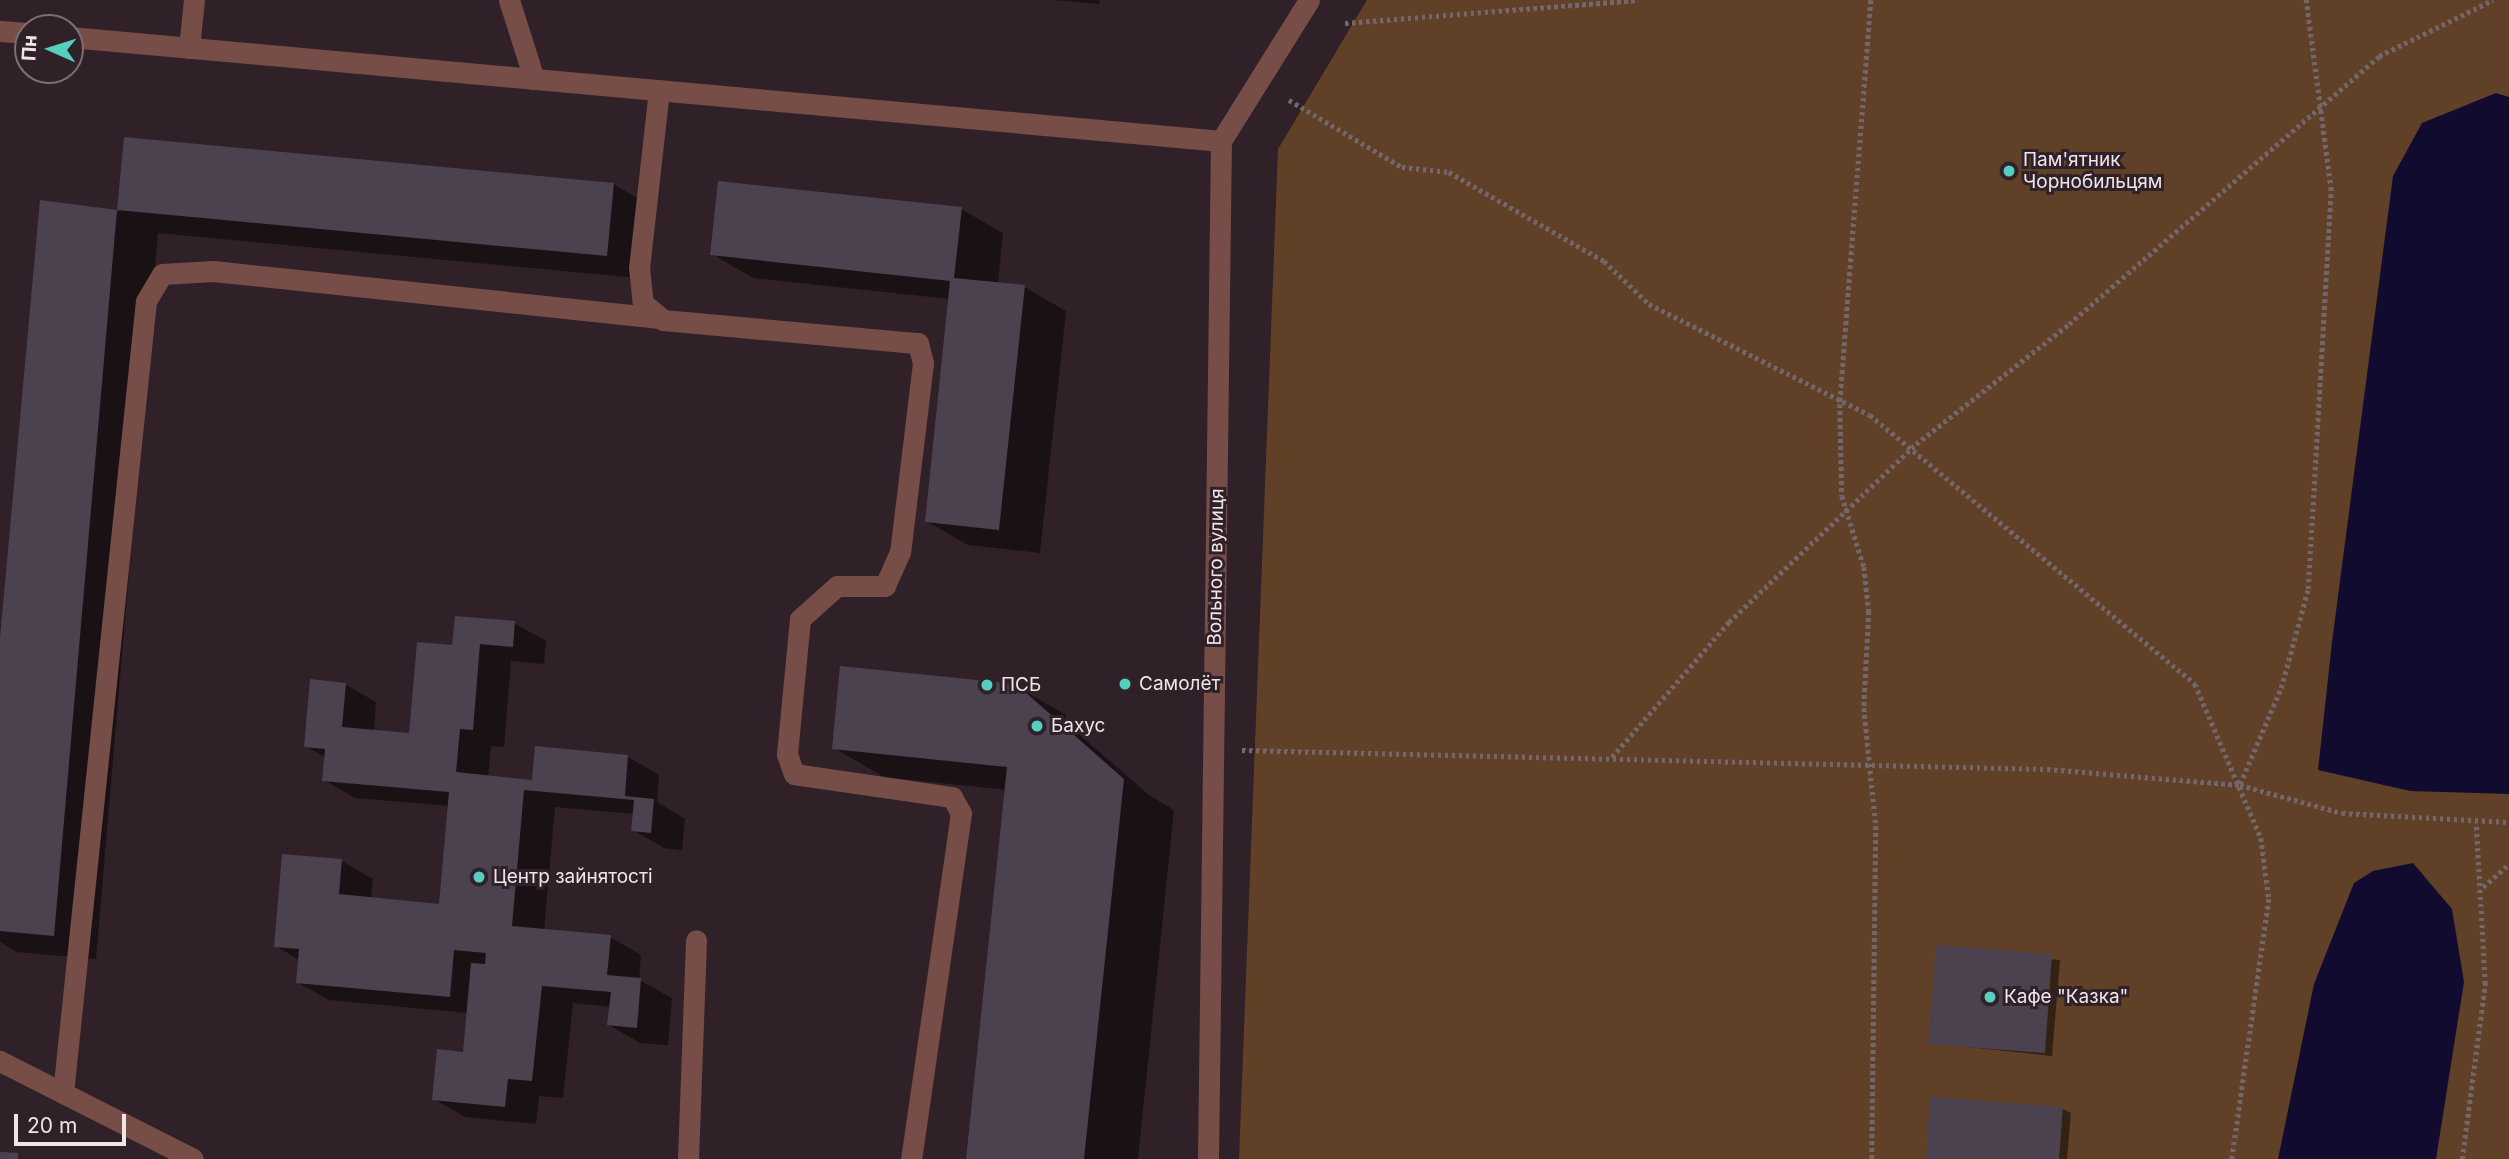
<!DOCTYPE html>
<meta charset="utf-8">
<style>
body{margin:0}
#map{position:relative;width:2509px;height:1159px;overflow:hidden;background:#2f2127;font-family:Inter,sans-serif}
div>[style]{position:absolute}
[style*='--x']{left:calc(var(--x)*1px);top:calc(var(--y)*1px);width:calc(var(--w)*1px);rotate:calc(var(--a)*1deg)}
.green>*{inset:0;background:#604127}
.water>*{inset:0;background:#120b30}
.shadow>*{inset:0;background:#0007}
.building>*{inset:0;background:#4c424f}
.path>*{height:4.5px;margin-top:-2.25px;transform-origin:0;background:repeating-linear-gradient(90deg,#73676c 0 3.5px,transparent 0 7px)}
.lane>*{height:21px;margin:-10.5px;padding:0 10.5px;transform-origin:10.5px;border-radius:10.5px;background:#774d48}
.street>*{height:21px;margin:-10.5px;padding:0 10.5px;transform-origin:10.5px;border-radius:10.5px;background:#774d48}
.dots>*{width:19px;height:19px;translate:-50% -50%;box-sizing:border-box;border:4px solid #2f2127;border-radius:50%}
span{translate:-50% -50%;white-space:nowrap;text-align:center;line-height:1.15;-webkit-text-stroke:6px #2f2127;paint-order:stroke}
.poi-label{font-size:19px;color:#efe5e9}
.left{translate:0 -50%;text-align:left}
.street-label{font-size:19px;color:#efe5e9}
.north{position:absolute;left:14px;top:14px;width:70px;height:70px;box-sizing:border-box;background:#2f2127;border:2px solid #7c6f75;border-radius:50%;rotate:273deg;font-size:19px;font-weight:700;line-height:28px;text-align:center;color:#efe5e9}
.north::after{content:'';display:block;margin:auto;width:24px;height:32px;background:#58cec0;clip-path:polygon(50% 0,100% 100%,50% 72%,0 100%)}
.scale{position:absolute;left:14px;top:1114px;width:112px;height:32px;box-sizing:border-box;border:4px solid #efe5e9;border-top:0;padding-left:9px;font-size:21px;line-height:24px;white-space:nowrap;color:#efe5e9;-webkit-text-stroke:5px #2f2127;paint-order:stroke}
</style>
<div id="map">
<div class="green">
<i style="clip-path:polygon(1367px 0,2509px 0,2509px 1159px,1239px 1159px,1278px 149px)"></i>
</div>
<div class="water">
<i style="clip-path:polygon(2496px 93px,2509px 97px,2509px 794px,2410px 791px,2318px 770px,2332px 642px,2393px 176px,2422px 123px)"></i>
<i style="clip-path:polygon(2413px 863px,2452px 909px,2464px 982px,2436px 1159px,2278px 1159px,2314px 984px,2354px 883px,2373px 871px)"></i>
</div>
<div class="shadow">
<i style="clip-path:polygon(1055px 0,1100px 0,1099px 4px)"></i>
<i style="clip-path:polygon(126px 139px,613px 184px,655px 208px,648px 279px,158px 233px,96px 959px,17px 952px,0 942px,0 658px,41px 202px,119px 212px)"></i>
<i style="clip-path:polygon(961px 209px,1003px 233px,998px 284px,1024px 287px,1066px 311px,1040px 553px,968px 545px,926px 521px,950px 299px,753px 278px,712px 254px)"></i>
<i style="clip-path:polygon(514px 623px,546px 641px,544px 664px,511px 661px,504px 747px,491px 746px,488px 777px,533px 781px,536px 748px,628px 757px,659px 775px,657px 802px,685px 819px,682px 850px,664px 848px,633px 830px,634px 814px,555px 807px,544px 931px,610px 937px,641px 955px,639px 980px,672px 998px,668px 1045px,640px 1043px,609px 1025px,611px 1007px,573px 1003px,563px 1098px,539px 1096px,536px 1124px,465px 1117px,434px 1099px,464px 1053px,468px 1013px,329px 1000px,297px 982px,299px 960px,276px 946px,342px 861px,373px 879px,371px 899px,440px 906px,449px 806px,355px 798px,324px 780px,326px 758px,306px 746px,345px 684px,376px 702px,374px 732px,410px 735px,454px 647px)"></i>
<i style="clip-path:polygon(1015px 686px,1066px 715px,1065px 722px,1149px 795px,1174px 810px,1138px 1159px,968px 1159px,1007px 790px,884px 777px,834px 748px)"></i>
<i style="clip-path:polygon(1937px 947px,2060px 960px,2052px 1056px,1930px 1043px)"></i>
<i style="clip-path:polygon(2063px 1109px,2071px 1113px,2067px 1159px,1927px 1157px)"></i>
</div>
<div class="building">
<i style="clip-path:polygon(124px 137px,614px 183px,607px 256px,117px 210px)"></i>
<i style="clip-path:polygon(718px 181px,962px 207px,954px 278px,1025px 285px,999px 530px,925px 522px,950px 281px,710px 255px)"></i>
<i style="clip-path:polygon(40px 200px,117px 210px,54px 936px,0 931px,0 638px)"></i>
<i style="clip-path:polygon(455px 616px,515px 621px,513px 647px,480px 644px,473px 730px,460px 729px,456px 772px,532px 780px,535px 746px,628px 755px,625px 796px,654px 799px,651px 833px,631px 831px,634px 800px,524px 790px,512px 926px,611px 935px,607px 975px,641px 978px,637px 1028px,607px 1025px,611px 992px,542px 986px,532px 1081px,508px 1079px,505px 1107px,432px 1100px,437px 1049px,463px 1052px,471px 963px,485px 964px,486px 953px,454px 950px,450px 997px,296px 983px,299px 949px,274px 947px,282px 854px,342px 859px,339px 894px,439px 904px,449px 792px,322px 781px,325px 749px,304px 747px,310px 679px,346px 683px,342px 727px,409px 733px,417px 642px,452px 645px)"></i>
<i style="clip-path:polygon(840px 666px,1016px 684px,1124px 779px,1084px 1159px,966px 1159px,1007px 767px,832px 749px)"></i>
<i style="clip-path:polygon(1936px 945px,2052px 954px,2045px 1053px,1928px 1044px)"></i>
<i style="clip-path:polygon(1930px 1097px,2063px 1107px,2059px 1159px,1926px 1158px)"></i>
<i style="clip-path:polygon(0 1152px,18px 1153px,18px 1159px,0 1159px)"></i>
</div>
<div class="path">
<i style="--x:1871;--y:0;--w:405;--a:94.4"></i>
<i style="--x:1840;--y:404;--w:92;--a:88.8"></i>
<i style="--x:1842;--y:496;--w:74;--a:72.8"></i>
<i style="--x:1864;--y:567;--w:44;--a:83.5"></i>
<i style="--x:1869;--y:611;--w:97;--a:93"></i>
<i style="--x:1864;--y:708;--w:119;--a:84.2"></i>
<i style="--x:1876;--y:826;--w:333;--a:90.7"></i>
<i style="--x:1345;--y:23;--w:294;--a:-4.5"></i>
<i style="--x:1289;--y:100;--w:131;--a:30.7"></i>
<i style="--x:1402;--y:167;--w:47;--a:6.1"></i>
<i style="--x:1449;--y:172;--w:179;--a:29.9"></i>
<i style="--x:1604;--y:261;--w:62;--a:43.7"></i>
<i style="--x:1649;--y:304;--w:247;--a:26.7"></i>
<i style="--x:1870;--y:415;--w:422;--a:39.6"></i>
<i style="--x:2195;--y:684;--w:168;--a:66.8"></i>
<i style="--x:2261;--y:838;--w:62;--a:82.5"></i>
<i style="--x:2269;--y:899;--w:263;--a:98.1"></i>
<i style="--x:1242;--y:750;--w:805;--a:1.35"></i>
<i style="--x:2047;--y:769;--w:194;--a:4.7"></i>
<i style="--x:2240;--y:785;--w:106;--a:15.4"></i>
<i style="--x:2342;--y:813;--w:167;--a:3.1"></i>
<i style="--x:1612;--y:757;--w:179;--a:-49.1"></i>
<i style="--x:1729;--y:622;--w:258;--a:-43.6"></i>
<i style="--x:1916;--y:444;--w:194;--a:-38.1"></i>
<i style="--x:2069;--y:324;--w:410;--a:-40.8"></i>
<i style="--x:2379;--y:56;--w:127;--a:-26.2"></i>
<i style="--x:2240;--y:784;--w:104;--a:-66.9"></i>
<i style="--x:2281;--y:688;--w:103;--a:-74.7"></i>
<i style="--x:2308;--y:589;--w:400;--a:-86.7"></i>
<i style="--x:2331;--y:190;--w:192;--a:-97.5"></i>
<i style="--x:2483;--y:887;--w:35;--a:-41"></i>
<i style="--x:2462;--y:1159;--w:177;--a:-82.5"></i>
<i style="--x:2485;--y:984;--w:161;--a:-93.2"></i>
</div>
<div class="lane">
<i style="--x:509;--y:0;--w:83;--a:72.4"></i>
<i style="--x:189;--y:48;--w:48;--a:-84.1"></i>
<i style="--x:659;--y:90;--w:178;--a:96.4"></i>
<i style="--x:639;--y:267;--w:36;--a:84"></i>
<i style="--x:643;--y:303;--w:26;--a:40"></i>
<i style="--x:663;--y:320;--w:256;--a:5.2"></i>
<i style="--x:918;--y:343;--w:21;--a:76"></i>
<i style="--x:923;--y:363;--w:190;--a:96.9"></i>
<i style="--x:900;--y:552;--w:37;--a:114"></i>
<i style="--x:885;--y:586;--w:48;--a:180"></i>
<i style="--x:837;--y:586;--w:50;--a:138.3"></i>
<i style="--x:800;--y:619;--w:136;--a:95.5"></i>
<i style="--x:787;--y:754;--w:21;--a:71"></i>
<i style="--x:794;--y:774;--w:160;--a:8.3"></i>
<i style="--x:952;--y:797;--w:18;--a:61"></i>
<i style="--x:961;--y:813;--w:350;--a:98.2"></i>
<i style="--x:0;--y:1061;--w:216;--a:26.9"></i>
<i style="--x:63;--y:1093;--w:796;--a:-84.02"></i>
<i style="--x:146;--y:301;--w:31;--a:-59"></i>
<i style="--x:162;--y:274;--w:51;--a:-3.4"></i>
<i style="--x:213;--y:271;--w:449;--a:6"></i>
<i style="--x:688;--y:1159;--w:219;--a:-87.9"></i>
</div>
<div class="street">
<i style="--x:0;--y:31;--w:28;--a:4"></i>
<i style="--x:70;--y:37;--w:1156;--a:5.16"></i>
<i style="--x:1208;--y:1159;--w:1018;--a:-89.27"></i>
<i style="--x:1221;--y:141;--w:166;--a:-58"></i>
</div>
<div class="dots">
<i style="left:2009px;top:171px;background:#58cec0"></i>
<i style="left:1125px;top:684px;background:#58cec0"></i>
<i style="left:987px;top:685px;background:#58cec0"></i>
<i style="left:1037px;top:726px;background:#58cec0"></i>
<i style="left:479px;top:877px;background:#58cec0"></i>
<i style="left:1990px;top:997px;background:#58cec0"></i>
</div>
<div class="poi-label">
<span class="left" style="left:2023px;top:171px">Пам'ятник<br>Чорнобильцям</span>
<span class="left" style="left:1139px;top:684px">Самолёт</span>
<span class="left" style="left:1001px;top:685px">ПСБ</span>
<span class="left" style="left:1051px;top:726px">Бахус</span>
<span class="left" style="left:493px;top:877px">Центр зайнятості</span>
<span class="left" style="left:2004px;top:997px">Кафе "Казка"</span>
</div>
<div class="street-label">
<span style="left:1216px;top:567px;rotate:-89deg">Вольного вулиця</span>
</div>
<div class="north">Пн</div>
<div class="scale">20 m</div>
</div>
